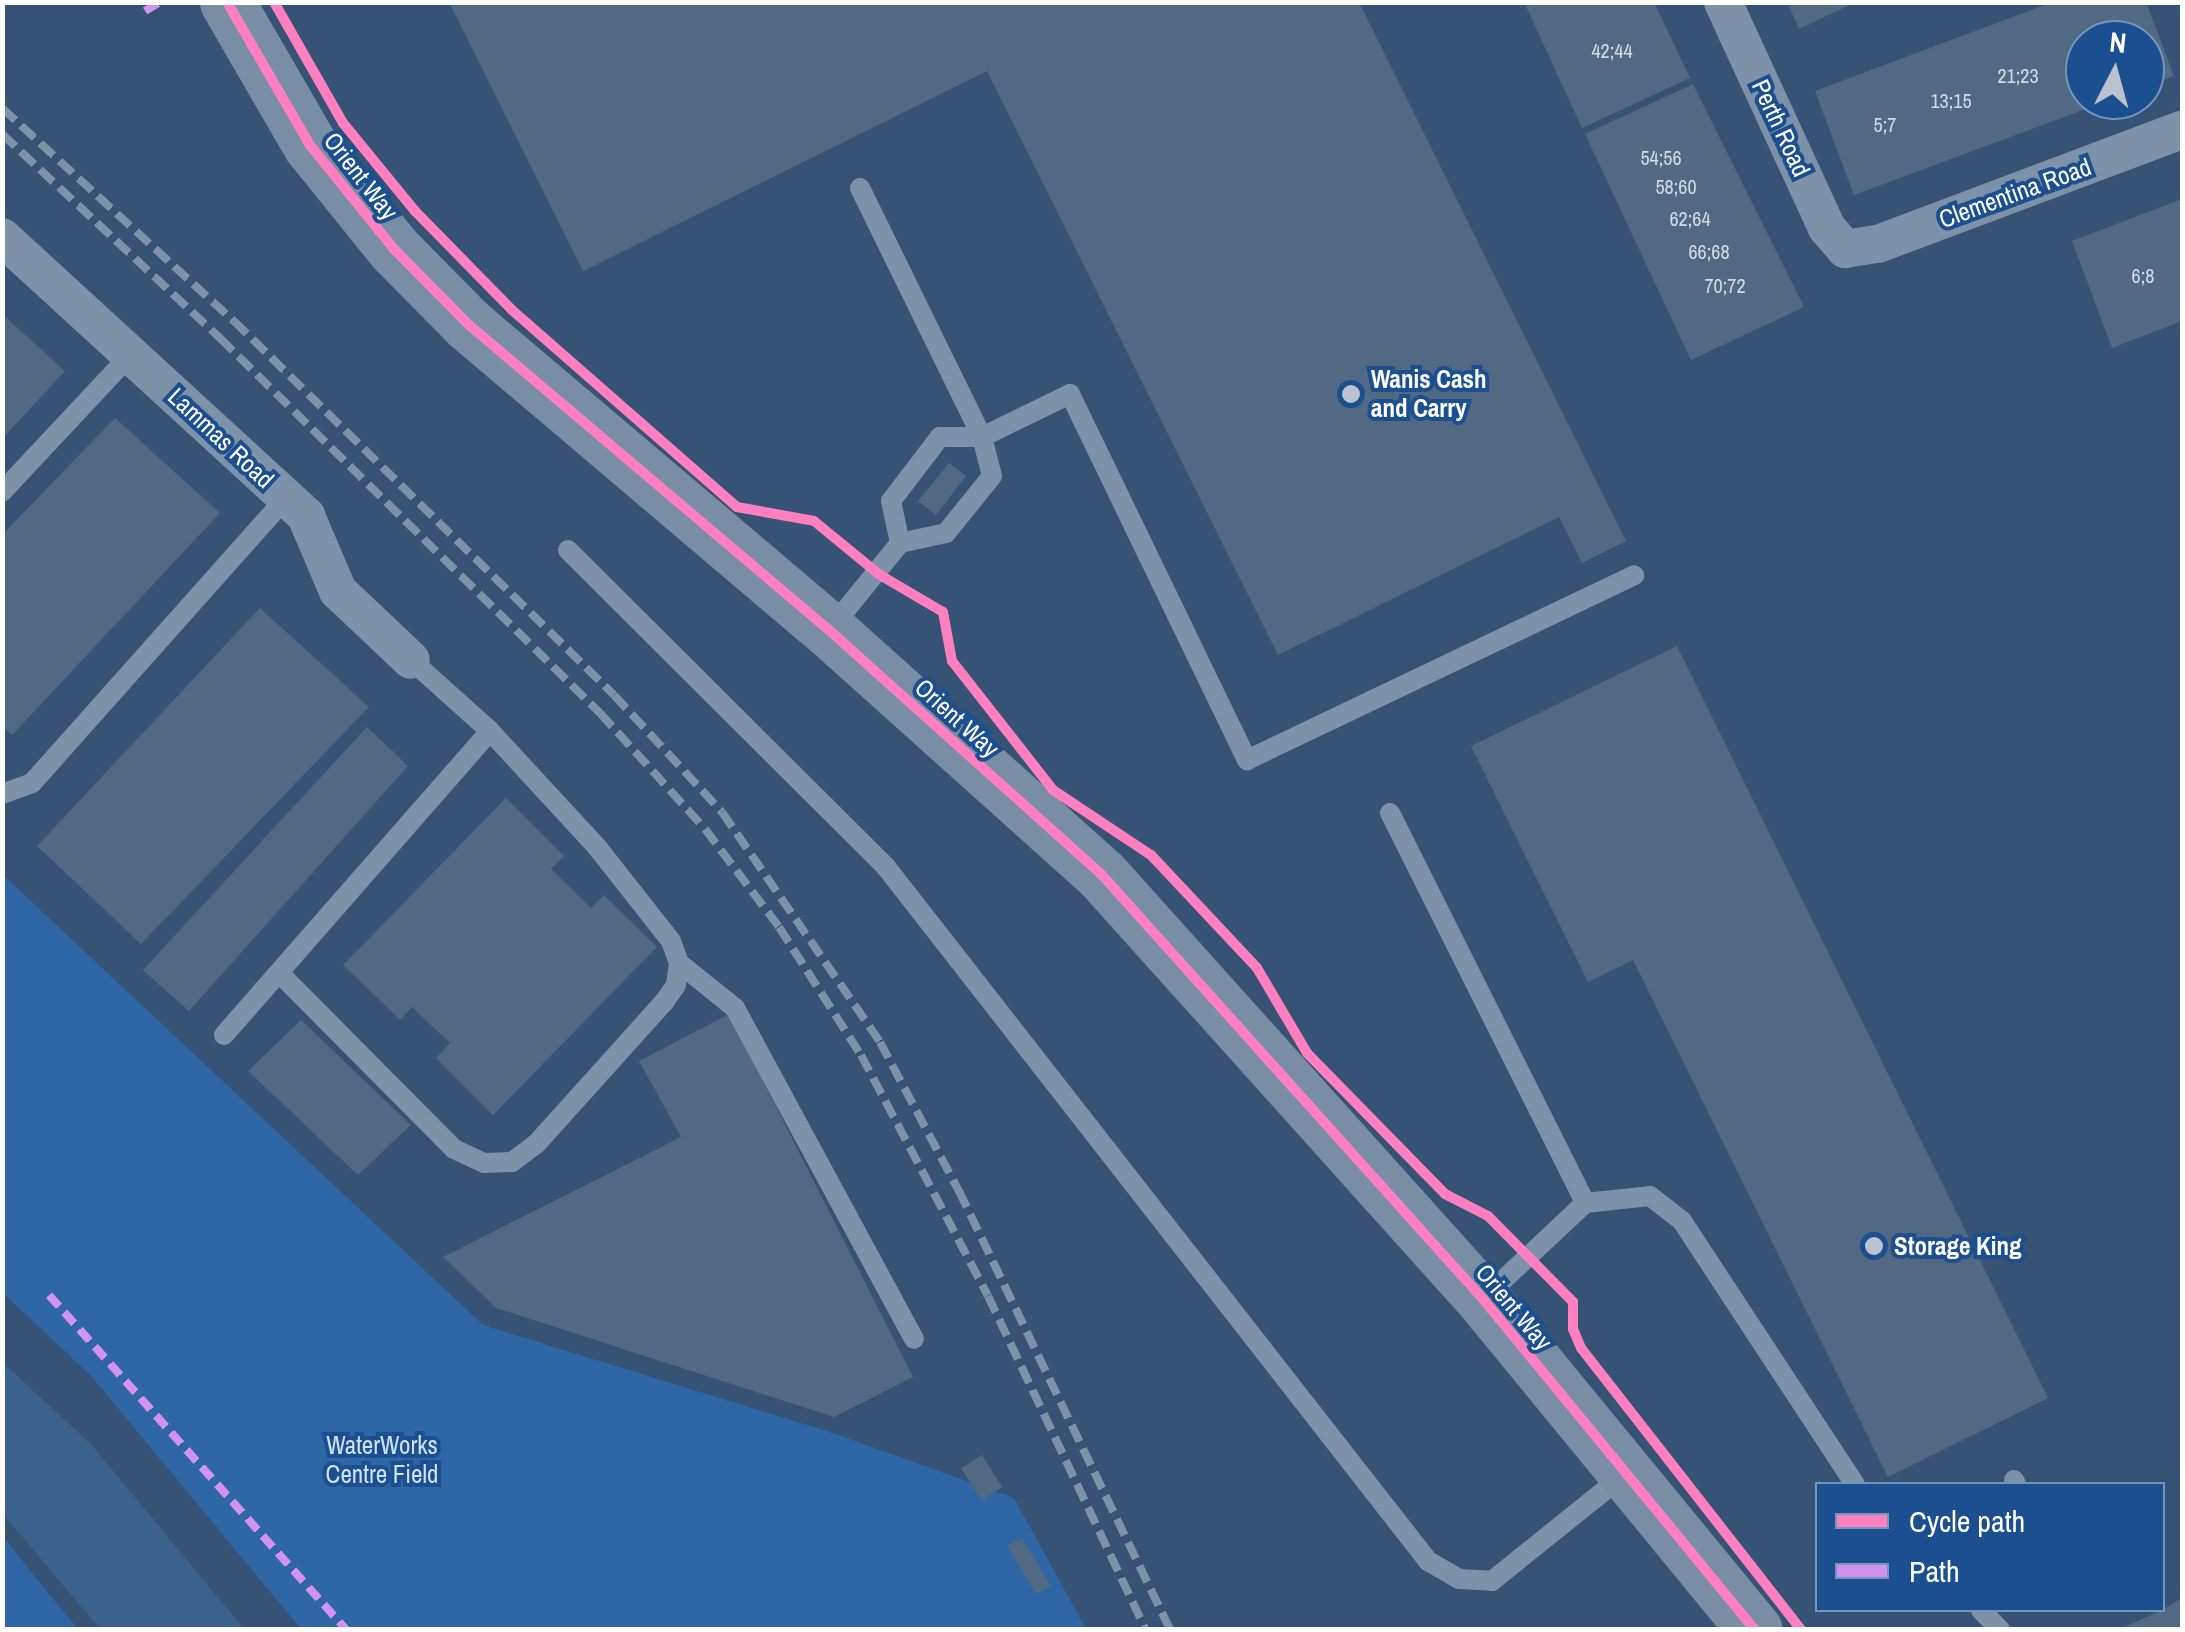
<!DOCTYPE html>
<style>
body{margin:0}
#map{position:relative;width:2185px;height:1632px;overflow:hidden;background:#365274;font-family:"Archivo Narrow",sans-serif}
div>[style]{position:absolute}
[style*='--x']{left:calc(var(--x)*1px);top:calc(var(--y)*1px);width:calc(var(--w)*1px);rotate:calc(var(--a)*1deg)}
.green>*{inset:0;background:#2f66a5}
.water>*{inset:0;background:#3b618d}
.building>*{inset:0;background:#526984}
.lane>*{height:20px;margin:-10px;padding:0 10px;transform-origin:10px;border-radius:10px;background:#7d92a8}
.street>*{height:38px;margin:-19px;padding:0 19px;transform-origin:19px;border-radius:19px;background:#7d92a8}
.secondary>*{height:55px;margin:-27.5px;padding:0 27.5px;transform-origin:27.5px;border-radius:27.5px;background:#798da4}
.rail>*{height:8px;margin-top:-4px;transform-origin:0;background:repeating-linear-gradient(90deg,#7e92a7 0 18px,transparent 0 26px)}
.quiet>*{height:8px;margin-top:-4px;transform-origin:0;background:repeating-linear-gradient(90deg,#d193ec 0 15px,transparent 0 23px)}
.cycleway>*{height:10px;margin:-5px;padding:0 5px;transform-origin:5px;border-radius:5px;background:#ff80c0}
.dots>*{width:28px;height:28px;translate:-50% -50%;box-sizing:border-box;border:5px solid #1b4f8f;border-radius:50%}
span{translate:-50% -50%;white-space:nowrap;text-align:center;line-height:1.15;-webkit-text-stroke:8px #1b4f8f;paint-order:stroke}
.number-label{font-size:20px;color:#d4dae0}
.number-label span{-webkit-text-stroke-width:0}
.street-label{font-size:25px;color:#fff}
.poi-label{font-size:25px;color:#fff;font-weight:700}
.left{translate:0 -50%;text-align:left}
.park-label{font-size:25px;color:#cfe3fa}
.frame{position:absolute;inset:0;border:5px solid #fff;pointer-events:none}
.legend{position:absolute;left:1815px;top:1482px;width:350px;height:130px;box-sizing:border-box;background:#1b4f8f;border:2px solid #7695bc;margin:0;padding:12px 18px;list-style:none;font-size:30px;color:#fff}
.legend li{display:flex;align-items:center;gap:20px;height:50px}
.legend b{width:50px;border:2px solid #7695bc}
.north{position:absolute;left:2065px;top:20px;width:100px;height:100px;box-sizing:border-box;background:#1b4f8f;border:2px solid #7695bc;border-radius:50%;rotate:6deg;font-size:28px;font-weight:700;line-height:40px;text-align:center;color:#fff}
.north::after{content:'';display:block;margin:auto;width:35px;height:45px;background:#b9c2ce;clip-path:polygon(50% 0,100% 100%,50% 72%,0 100%)}
</style>
<div id="map">
<div class="green">
<i style="clip-path:polygon(2px 874px,483px 1325px,830px 1432px,1014px 1498px,1086px 1629px,301px 1629px,92px 1377px,3px 1293px)"></i>
<i style="clip-path:polygon(3px 1536px,40px 1583px,78px 1629px,3px 1629px)"></i>
</div>
<div class="water">
<i style="clip-path:polygon(3px 1363px,90px 1443px,244px 1629px,100px 1629px,3px 1514px)"></i>
</div>
<div class="building">
<i style="clip-path:polygon(449px 2px,1359px 2px,1626px 541px,1582px 563px,1559px 517px,1278px 655px,987px 71px,583px 271px)"></i>
<i style="clip-path:polygon(1524px 2px,1654px 2px,1690px 78px,1582px 128px)"></i>
<i style="clip-path:polygon(1787px 2px,1856px 2px,1799px 29px)"></i>
<i style="clip-path:polygon(2053px 2px,2146px 2px,2174px 76px,2145px 87px,2145px 40px,2085px 40px,2085px 100px,2110px 100px,1854px 195px,1815px 91px)"></i>
<i style="clip-path:polygon(1693px 84px,1804px 307px,1691px 360px,1585px 134px)"></i>
<i style="clip-path:polygon(2182px 199px,2182px 321px,2112px 348px,2072px 241px)"></i>
<i style="clip-path:polygon(2px 314px,65px 371px,2px 439px)"></i>
<i style="clip-path:polygon(115px 418px,220px 513px,12px 735px,2px 726px,2px 535px)"></i>
<i style="clip-path:polygon(949px 463px,966px 476px,936px 515px,918px 501px)"></i>
<i style="clip-path:polygon(260px 608px,369px 707px,141px 944px,37px 846px)"></i>
<i style="clip-path:polygon(1677px 646px,2048px 1398px,1888px 1477px,1633px 960px,1588px 982px,1471px 746px)"></i>
<i style="clip-path:polygon(367px 727px,408px 766px,189px 1011px,143px 970px)"></i>
<i style="clip-path:polygon(506px 798px,564px 856px,551px 869px,591px 908px,604px 895px,657px 947px,493px 1115px,436px 1058px,450px 1043px,412px 1007px,400px 1020px,343px 965px)"></i>
<i style="clip-path:polygon(729px 1014px,913px 1377px,834px 1417px,496px 1308px,443px 1257px,681px 1137px,639px 1061px)"></i>
<i style="clip-path:polygon(301px 1020px,411px 1125px,358px 1175px,248px 1071px)"></i>
<i style="clip-path:polygon(982px 1455px,1002px 1487px,982px 1501px,961px 1468px)"></i>
<i style="clip-path:polygon(1022px 1538px,1051px 1586px,1036px 1594px,1007px 1546px)"></i>
<i style="clip-path:polygon(2182px 1598px,2182px 1630px,2118px 1630px,2162px 1610px)"></i>
</div>
<div class="lane">
<i style="--x:860;--y:188;--w:277;--a:63.9"></i>
<i style="--x:982;--y:437;--w:40;--a:75.6"></i>
<i style="--x:992;--y:476;--w:73;--a:128.9"></i>
<i style="--x:946;--y:533;--w:47;--a:167.7"></i>
<i style="--x:2;--y:492;--w:187;--a:-46.9"></i>
<i style="--x:568;--y:550;--w:449;--a:44.9"></i>
<i style="--x:886;--y:867;--w:881;--a:52.01"></i>
<i style="--x:1428;--y:1561;--w:36;--a:30"></i>
<i style="--x:1459;--y:1579;--w:33;--a:3"></i>
<i style="--x:1492;--y:1581;--w:171;--a:-38.8"></i>
<i style="--x:831;--y:628;--w:109;--a:-50.9"></i>
<i style="--x:900;--y:543;--w:43;--a:-102.1"></i>
<i style="--x:891;--y:501;--w:81;--a:-52.6"></i>
<i style="--x:940;--y:437;--w:42;--a:0"></i>
<i style="--x:982;--y:437;--w:98;--a:-26"></i>
<i style="--x:1070;--y:394;--w:407;--a:64.2"></i>
<i style="--x:1247;--y:760;--w:429;--a:-25.5"></i>
<i style="--x:411;--y:660;--w:106;--a:41.9"></i>
<i style="--x:2;--y:794;--w:32;--a:-20"></i>
<i style="--x:32;--y:783;--w:382;--a:-48.3"></i>
<i style="--x:1390;--y:813;--w:436;--a:63.4"></i>
<i style="--x:679;--y:963;--w:72;--a:38.8"></i>
<i style="--x:735;--y:1008;--w:376;--a:61.6"></i>
<i style="--x:224;--y:1035;--w:404;--a:-48.8"></i>
<i style="--x:490;--y:731;--w:158;--a:47.3"></i>
<i style="--x:597;--y:847;--w:120;--a:51.8"></i>
<i style="--x:671;--y:941;--w:23;--a:70"></i>
<i style="--x:679;--y:963;--w:22;--a:98"></i>
<i style="--x:676;--y:985;--w:21;--a:125"></i>
<i style="--x:664;--y:1002;--w:191;--a:132"></i>
<i style="--x:536;--y:1144;--w:30;--a:143"></i>
<i style="--x:512;--y:1162;--w:28;--a:178"></i>
<i style="--x:484;--y:1163;--w:33;--a:-155"></i>
<i style="--x:454;--y:1149;--w:248;--a:-134.8"></i>
<i style="--x:1484;--y:1298;--w:139;--a:-43.2"></i>
<i style="--x:1585;--y:1203;--w:65;--a:-6.1"></i>
<i style="--x:1650;--y:1196;--w:41;--a:38"></i>
<i style="--x:1682;--y:1221;--w:315;--a:56.7"></i>
<i style="--x:2014;--y:1480;--w:4;--a:63"></i>
<i style="--x:1981;--y:1610;--w:28;--a:46"></i>
</div>
<div class="street">
<i style="--x:1723;--y:2;--w:249;--a:65.3"></i>
<i style="--x:1827;--y:228;--w:28;--a:49"></i>
<i style="--x:1845;--y:249;--w:33;--a:-9"></i>
<i style="--x:1878;--y:244;--w:325;--a:-20.6"></i>
<i style="--x:2;--y:237;--w:413;--a:42.5"></i>
<i style="--x:306;--y:516;--w:82;--a:66.9"></i>
<i style="--x:338;--y:591;--w:100;--a:43.4"></i>
</div>
<div class="secondary">
<i style="--x:227;--y:2;--w:165;--a:59.9"></i>
<i style="--x:310;--y:145;--w:134;--a:51.1"></i>
<i style="--x:394;--y:249;--w:105;--a:45.4"></i>
<i style="--x:468;--y:324;--w:473;--a:40.3"></i>
<i style="--x:829;--y:630;--w:367;--a:41.9"></i>
<i style="--x:1102;--y:875;--w:570;--a:48.06"></i>
<i style="--x:1483;--y:1299;--w:428;--a:50.6"></i>
</div>
<div class="rail">
<i style="--x:2;--y:108;--w:315;--a:42.6"></i>
<i style="--x:234;--y:321;--w:533;--a:44.54"></i>
<i style="--x:614;--y:695;--w:159;--a:47.3"></i>
<i style="--x:722;--y:812;--w:279;--a:55.5"></i>
<i style="--x:880;--y:1042;--w:169;--a:62.1"></i>
<i style="--x:959;--y:1191;--w:487;--a:64.3"></i>
<i style="--x:2;--y:134;--w:299;--a:43.1"></i>
<i style="--x:220;--y:338;--w:534;--a:44.62"></i>
<i style="--x:600;--y:713;--w:156;--a:47.8"></i>
<i style="--x:705;--y:829;--w:123;--a:52.9"></i>
<i style="--x:779;--y:927;--w:152;--a:57.4"></i>
<i style="--x:861;--y:1055;--w:272;--a:62.2"></i>
<i style="--x:988;--y:1296;--w:369;--a:64.7"></i>
</div>
<div class="quiet">
<i style="--x:145;--y:11;--w:17;--a:-31"></i>
<i style="--x:49;--y:1295;--w:448;--a:48.4"></i>
</div>
<div class="cycleway">
<i style="--x:227;--y:2;--w:165;--a:59.9"></i>
<i style="--x:310;--y:145;--w:134;--a:51.1"></i>
<i style="--x:394;--y:249;--w:105;--a:45.4"></i>
<i style="--x:468;--y:324;--w:473;--a:40.3"></i>
<i style="--x:829;--y:630;--w:367;--a:41.9"></i>
<i style="--x:1102;--y:875;--w:570;--a:48.06"></i>
<i style="--x:1483;--y:1299;--w:428;--a:50.6"></i>
<i style="--x:274;--y:2;--w:139;--a:60.3"></i>
<i style="--x:343;--y:123;--w:114;--a:50.7"></i>
<i style="--x:415;--y:211;--w:139;--a:45.6"></i>
<i style="--x:512;--y:310;--w:299;--a:41.2"></i>
<i style="--x:737;--y:507;--w:78;--a:10.3"></i>
<i style="--x:814;--y:521;--w:85;--a:39.3"></i>
<i style="--x:880;--y:575;--w:73;--a:30.4"></i>
<i style="--x:943;--y:612;--w:50;--a:79.6"></i>
<i style="--x:952;--y:661;--w:164;--a:51.9"></i>
<i style="--x:1053;--y:790;--w:118;--a:33.6"></i>
<i style="--x:1151;--y:855;--w:155;--a:46.8"></i>
<i style="--x:1257;--y:968;--w:99;--a:59.5"></i>
<i style="--x:1307;--y:1053;--w:197;--a:45.6"></i>
<i style="--x:1445;--y:1194;--w:48;--a:27.1"></i>
<i style="--x:1488;--y:1216;--w:121;--a:45.3"></i>
<i style="--x:1573;--y:1302;--w:27;--a:90"></i>
<i style="--x:1573;--y:1329;--w:21;--a:67"></i>
<i style="--x:1581;--y:1348;--w:358;--a:52"></i>
</div>
<div class="dots">
<i style="left:1351px;top:394px;background:#b9c2ce"></i>
<i style="left:1874px;top:1246px;background:#b9c2ce"></i>
</div>
<div class="number-label">
<span style="left:1612px;top:50px">42;44</span>
<span style="left:2018px;top:75px">21;23</span>
<span style="left:1951px;top:100px">13;15</span>
<span style="left:1885px;top:124px">5;7</span>
<span style="left:1661px;top:157px">54;56</span>
<span style="left:1676px;top:186px">58;60</span>
<span style="left:1690px;top:218px">62;64</span>
<span style="left:1709px;top:251px">66;68</span>
<span style="left:2143px;top:275px">6;8</span>
<span style="left:1725px;top:285px">70;72</span>
</div>
<div class="street-label">
<span style="left:1781px;top:128px;rotate:65deg">Perth Road</span>
<span style="left:361px;top:176px;rotate:52deg">Orient Way</span>
<span style="left:2015px;top:193px;rotate:-20deg">Clementina Road</span>
<span style="left:221px;top:438px;rotate:43deg">Lammas Road</span>
<span style="left:957px;top:718px;rotate:42deg">Orient Way</span>
<span style="left:1514px;top:1307px;rotate:50deg">Orient Way</span>
</div>
<div class="poi-label">
<span class="left" style="left:1371px;top:394px">Wanis Cash<br>and Carry</span>
<span class="left" style="left:1894px;top:1246px">Storage King</span>
</div>
<div class="park-label">
<span style="left:382px;top:1460px">WaterWorks<br>Centre Field</span>
</div>
<div class="frame"></div>
<ul class="legend">
<li><b style="height:12px;background:#ff80c0"></b>Cycle path</li>
<li><b style="height:12px;background:#d193ec"></b>Path</li>
</ul>
<div class="north">N</div>
</div>
